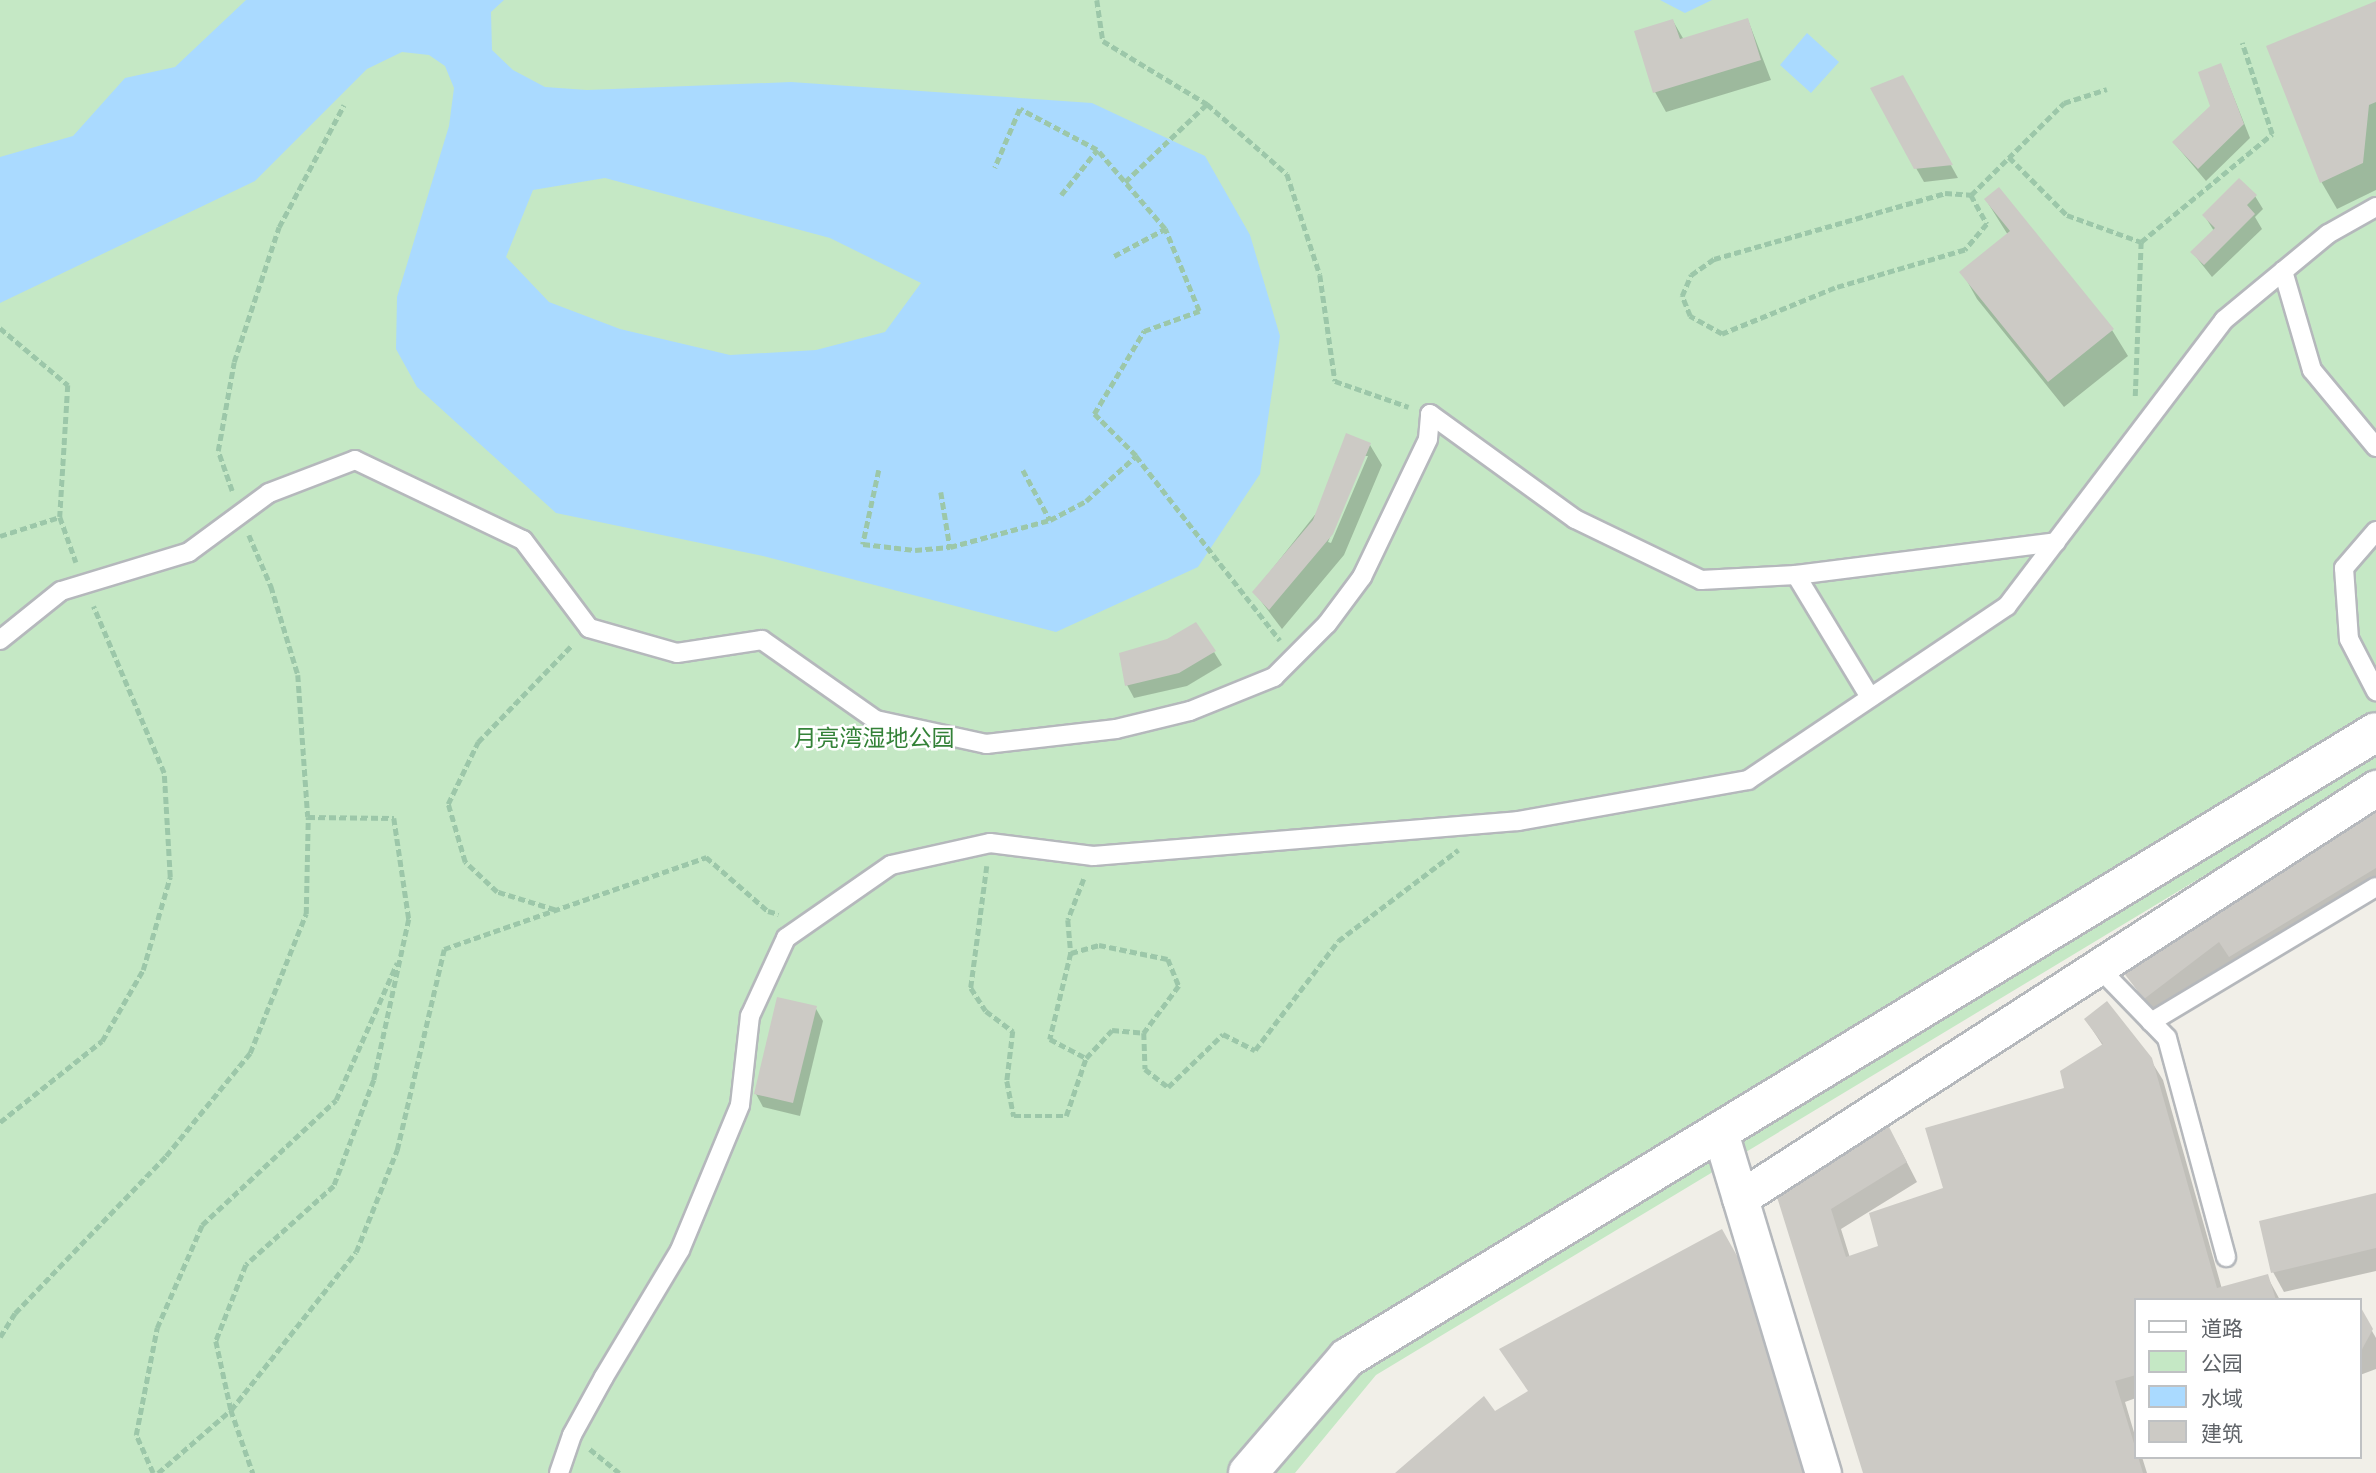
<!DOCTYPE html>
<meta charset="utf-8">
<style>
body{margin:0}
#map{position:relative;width:2376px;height:1473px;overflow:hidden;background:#f1efe8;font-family:"Space Grotesk","Noto Sans SC",sans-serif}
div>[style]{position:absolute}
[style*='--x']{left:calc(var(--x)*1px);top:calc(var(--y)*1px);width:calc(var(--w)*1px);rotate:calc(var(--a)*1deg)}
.green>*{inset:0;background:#c5e8c5}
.water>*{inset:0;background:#aadaff}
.shadow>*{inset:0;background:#0003}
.building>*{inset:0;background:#cccac5}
.path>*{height:4.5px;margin-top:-2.25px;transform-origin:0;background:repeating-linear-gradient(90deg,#9cc7a9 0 7px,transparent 0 10.5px)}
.roads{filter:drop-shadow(2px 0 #b5b8bc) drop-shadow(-2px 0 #b5b8bc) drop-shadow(0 2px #b5b8bc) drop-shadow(0 -2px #b5b8bc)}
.lane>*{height:18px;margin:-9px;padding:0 9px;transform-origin:9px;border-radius:9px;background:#fff}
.street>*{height:35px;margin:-17.5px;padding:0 17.5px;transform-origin:17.5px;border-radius:17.5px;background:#fff}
.secondary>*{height:38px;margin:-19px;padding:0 19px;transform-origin:19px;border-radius:19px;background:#fff}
span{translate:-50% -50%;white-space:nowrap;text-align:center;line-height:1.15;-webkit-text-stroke:5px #fff;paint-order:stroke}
.park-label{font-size:23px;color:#348238}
.legend{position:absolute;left:2134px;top:1298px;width:228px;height:161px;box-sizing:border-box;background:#fff;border:2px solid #bfc1c3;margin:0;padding:9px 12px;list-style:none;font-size:21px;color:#5f6368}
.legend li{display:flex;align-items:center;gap:14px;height:35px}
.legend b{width:35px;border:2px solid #bfc1c3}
</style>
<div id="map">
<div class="green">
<i style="clip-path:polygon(0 0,2376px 0,2376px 772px,1376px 1375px,1295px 1473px,0 1473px)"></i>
</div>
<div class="water">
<i style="clip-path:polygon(evenodd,246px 0,504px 0,491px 12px,492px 50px,513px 70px,545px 87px,587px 90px,791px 82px,1092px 103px,1205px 156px,1250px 235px,1280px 336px,1260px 474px,1198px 567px,1056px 632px,763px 556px,556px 513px,417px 387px,396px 349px,397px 297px,449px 126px,454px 88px,445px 66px,429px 55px,402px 52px,367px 69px,255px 181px,0 303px,0 157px,73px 136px,125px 78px,175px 67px,246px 0,605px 178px,830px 238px,921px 283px,885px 332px,816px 350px,730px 355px,620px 329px,549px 302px,506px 257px,533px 190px,605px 178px)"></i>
<i style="clip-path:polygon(1660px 0,1712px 0,1685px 13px)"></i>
<i style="clip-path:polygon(1807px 33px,1839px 62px,1811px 93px,1780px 65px)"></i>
</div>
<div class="shadow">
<i style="clip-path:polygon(2376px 3px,2376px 190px,2337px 209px,2322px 183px,2268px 47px)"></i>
<i style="clip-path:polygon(1748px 20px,1771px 80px,1666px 112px,1655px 92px,1673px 21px,1684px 40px)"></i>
<i style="clip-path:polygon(2221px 65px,2250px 138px,2206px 181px,2174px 143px,2212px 106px)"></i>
<i style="clip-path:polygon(1902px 77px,1958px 178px,1924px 182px,1916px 168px)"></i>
<i style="clip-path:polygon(2255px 196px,2263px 209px,2255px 217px,2262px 229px,2212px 277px,2192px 252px,2214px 231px,2204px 215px)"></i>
<i style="clip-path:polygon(1986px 200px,2112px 330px,2128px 356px,2064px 407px,1977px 299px,1962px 272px,2008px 235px)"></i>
<i style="clip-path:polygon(evenodd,1370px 445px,1382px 465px,1344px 555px,1282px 629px,1254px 592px,1370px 445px,1364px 456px,1368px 456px,1331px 543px,1328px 542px,1364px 456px)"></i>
<i style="clip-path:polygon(1214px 652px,1222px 665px,1187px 686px,1134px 698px,1127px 685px)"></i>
<i style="clip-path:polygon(2376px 805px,2376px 895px,2242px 976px,2232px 961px,2156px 1018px,2125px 972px)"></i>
<i style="clip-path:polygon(815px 1007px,823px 1021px,800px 1116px,763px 1107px,756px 1094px)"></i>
<i style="clip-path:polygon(2086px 1020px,2150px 1059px,2163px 1080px,2222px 1289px,2267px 1276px,2280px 1300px,2136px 1300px,2136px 1398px,2125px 1402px,2136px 1439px,2136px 1457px,2142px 1457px,2147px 1473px,1864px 1473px,1779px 1198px,1898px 1145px,1917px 1182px,1841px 1229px,1850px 1258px,1880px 1247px,2066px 1090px,2103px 1046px)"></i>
<i style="clip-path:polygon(2376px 1194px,2376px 1271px,2284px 1292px,2273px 1272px)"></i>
<i style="clip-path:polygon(2360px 1310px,2376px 1338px,2376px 1369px,2360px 1375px)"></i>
</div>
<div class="building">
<i style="clip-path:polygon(2376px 1px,2376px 102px,2369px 105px,2363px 163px,2320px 183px,2266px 46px)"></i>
<i style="clip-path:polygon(1748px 18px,1761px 60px,1653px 93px,1634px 31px,1673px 19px,1680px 39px)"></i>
<i style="clip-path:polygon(2221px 63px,2244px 124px,2198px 169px,2172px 142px,2210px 106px,2198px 72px)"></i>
<i style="clip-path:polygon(1903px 75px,1953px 165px,1914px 169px,1870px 88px)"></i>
<i style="clip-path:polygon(2239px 178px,2257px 195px,2247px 205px,2255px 214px,2204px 265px,2190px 252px,2215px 228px,2202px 215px)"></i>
<i style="clip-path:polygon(1999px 187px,2114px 329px,2048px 382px,1959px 272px,2010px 231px,1984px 199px)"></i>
<i style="clip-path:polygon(1346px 433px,1371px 443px,1333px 534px,1269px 610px,1252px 592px,1313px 520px)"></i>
<i style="clip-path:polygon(1196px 622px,1216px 651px,1179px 673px,1125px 686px,1119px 653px,1167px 639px)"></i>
<i style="clip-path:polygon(2376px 803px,2376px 868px,2229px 957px,2219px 942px,2144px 999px,2123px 972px)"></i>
<i style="clip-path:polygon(777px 997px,817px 1006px,793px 1103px,754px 1094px)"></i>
<i style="clip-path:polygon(2107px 1001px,2152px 1058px,2217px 1288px,2268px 1274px,2276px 1300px,2136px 1300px,2136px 1375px,2115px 1381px,2143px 1473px,1863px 1473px,1777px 1197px,1887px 1123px,1907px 1162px,1831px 1209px,1846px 1257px,1878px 1246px,1869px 1213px,1943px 1188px,1925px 1128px,2064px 1088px,2060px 1071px,2103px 1044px,2084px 1019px)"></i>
<i style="clip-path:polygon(2376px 1193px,2376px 1248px,2271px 1273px,2259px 1221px)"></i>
<i style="clip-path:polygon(1722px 1229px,1750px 1279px,1807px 1473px,1395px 1473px,1484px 1396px,1495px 1411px,1528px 1391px,1499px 1349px)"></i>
<i style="clip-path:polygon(2360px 1306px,2373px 1329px,2360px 1353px)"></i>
</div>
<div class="path">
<i style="--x:1097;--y:0;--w:41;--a:81.7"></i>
<i style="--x:1103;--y:41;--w:122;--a:31.2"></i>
<i style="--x:1207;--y:104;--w:106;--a:41.2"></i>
<i style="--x:1287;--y:174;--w:106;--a:71.9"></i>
<i style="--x:1320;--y:275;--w:107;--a:81.9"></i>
<i style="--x:1335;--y:381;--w:78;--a:19.4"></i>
<i style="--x:2009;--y:157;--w:82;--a:45"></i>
<i style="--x:2067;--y:215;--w:79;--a:20"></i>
<i style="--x:1125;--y:182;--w:113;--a:-43.6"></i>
<i style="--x:1945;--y:193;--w:26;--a:4"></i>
<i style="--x:1971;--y:195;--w:33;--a:61"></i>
<i style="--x:1987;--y:224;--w:34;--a:130"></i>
<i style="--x:1965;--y:250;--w:135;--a:163.7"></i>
<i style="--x:1835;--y:288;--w:122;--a:157.8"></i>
<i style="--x:1722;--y:334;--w:37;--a:-151"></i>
<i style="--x:1690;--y:316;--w:22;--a:-112"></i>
<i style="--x:1682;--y:296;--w:23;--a:-67"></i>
<i style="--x:1691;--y:275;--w:28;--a:-35"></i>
<i style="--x:1714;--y:259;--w:240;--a:-15.9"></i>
<i style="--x:1061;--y:195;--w:58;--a:-51.3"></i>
<i style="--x:1971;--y:195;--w:131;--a:-44.7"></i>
<i style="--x:2064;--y:103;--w:45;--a:-18"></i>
<i style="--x:1114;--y:256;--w:58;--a:-27.9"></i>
<i style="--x:0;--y:328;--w:89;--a:40"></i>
<i style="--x:68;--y:385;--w:132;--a:93.5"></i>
<i style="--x:60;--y:517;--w:48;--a:70.4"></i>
<i style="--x:2135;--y:396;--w:154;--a:-87.8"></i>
<i style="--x:2141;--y:242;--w:170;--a:-39.5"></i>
<i style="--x:2272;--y:134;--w:96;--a:-108.2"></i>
<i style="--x:1136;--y:456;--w:234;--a:52"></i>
<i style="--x:879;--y:470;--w:76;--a:102.2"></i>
<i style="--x:863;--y:544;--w:52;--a:6.6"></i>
<i style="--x:915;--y:550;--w:35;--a:-5"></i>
<i style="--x:950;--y:547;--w:104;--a:-15.1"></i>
<i style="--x:1050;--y:520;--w:41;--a:-27.8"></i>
<i style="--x:1086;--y:501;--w:67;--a:-42"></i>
<i style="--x:1136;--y:456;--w:59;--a:-135"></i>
<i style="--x:1094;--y:414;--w:97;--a:-58.9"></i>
<i style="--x:1144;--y:331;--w:59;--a:-20"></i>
<i style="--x:1199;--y:311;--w:89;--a:-112.5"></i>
<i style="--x:1165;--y:229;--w:104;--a:-130.7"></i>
<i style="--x:1097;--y:150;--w:87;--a:-152"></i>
<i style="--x:1020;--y:109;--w:64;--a:113"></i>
<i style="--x:1023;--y:470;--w:57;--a:61.6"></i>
<i style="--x:232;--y:491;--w:42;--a:-109.3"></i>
<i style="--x:218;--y:451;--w:90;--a:-79.8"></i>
<i style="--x:234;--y:362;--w:142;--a:-71.6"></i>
<i style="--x:279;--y:227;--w:138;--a:-62"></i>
<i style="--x:941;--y:492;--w:56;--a:80.7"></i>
<i style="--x:249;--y:535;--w:56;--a:66.7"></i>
<i style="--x:271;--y:586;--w:93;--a:73.1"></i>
<i style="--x:298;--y:675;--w:142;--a:86"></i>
<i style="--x:308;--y:817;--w:86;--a:0.7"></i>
<i style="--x:394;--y:818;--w:102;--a:81.6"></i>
<i style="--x:409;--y:919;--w:165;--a:102.3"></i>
<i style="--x:374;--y:1080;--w:113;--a:110.7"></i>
<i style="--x:334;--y:1186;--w:118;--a:138.1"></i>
<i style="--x:246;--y:1265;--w:82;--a:111.5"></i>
<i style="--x:216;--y:1341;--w:71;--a:77.7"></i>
<i style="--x:231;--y:1410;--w:67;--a:70.8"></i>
<i style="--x:0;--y:536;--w:63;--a:-17.6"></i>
<i style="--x:987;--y:866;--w:123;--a:97.5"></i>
<i style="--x:971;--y:988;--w:27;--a:57"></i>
<i style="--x:986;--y:1011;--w:34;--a:37"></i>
<i style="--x:1013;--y:1031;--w:50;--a:96.8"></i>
<i style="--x:1007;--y:1081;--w:36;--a:79"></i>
<i style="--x:1014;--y:1116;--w:52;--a:0"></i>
<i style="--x:1066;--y:1116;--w:61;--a:-71"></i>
<i style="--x:1086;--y:1058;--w:38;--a:-47"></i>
<i style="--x:1112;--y:1030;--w:32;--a:5"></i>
<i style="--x:1144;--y:1033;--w:36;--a:88"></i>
<i style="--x:1145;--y:1069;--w:29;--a:38"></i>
<i style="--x:1168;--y:1087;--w:76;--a:-43.9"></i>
<i style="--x:1223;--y:1034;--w:36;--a:27"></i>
<i style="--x:1255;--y:1050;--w:137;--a:-52.7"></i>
<i style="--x:1338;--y:941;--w:151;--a:-37.2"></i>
<i style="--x:1084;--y:879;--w:44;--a:111.3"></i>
<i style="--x:1068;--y:920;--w:33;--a:85"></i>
<i style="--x:1071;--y:953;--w:29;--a:-16"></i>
<i style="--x:1099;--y:945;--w:70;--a:11.5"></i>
<i style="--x:1168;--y:959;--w:29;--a:68"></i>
<i style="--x:1179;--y:986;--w:59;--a:126.7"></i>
<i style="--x:555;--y:910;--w:61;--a:-162.8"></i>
<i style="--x:497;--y:892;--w:44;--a:-136.8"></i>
<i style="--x:465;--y:862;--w:60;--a:-106.3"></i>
<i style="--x:448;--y:804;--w:69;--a:-64.2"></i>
<i style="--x:478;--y:742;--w:136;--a:-45.9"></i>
<i style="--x:1071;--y:953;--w:89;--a:103.7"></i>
<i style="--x:1050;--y:1039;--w:41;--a:27.8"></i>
<i style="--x:0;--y:1122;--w:130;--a:-38.5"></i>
<i style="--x:102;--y:1041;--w:82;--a:-60"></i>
<i style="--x:143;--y:970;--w:97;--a:-73.8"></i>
<i style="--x:170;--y:877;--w:104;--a:-93.3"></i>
<i style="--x:164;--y:773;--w:181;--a:-113"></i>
<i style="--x:0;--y:1337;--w:28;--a:-58"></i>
<i style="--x:15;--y:1313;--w:218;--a:-46.1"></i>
<i style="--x:166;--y:1156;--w:133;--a:-50.8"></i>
<i style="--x:250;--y:1053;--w:150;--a:-68.1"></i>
<i style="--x:306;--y:914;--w:97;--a:-88.8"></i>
<i style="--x:590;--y:1449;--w:38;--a:39"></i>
<i style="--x:153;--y:1473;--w:42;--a:-114.1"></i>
<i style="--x:136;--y:1435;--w:109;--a:-78.9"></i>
<i style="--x:157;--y:1328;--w:112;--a:-66.4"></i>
<i style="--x:202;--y:1225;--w:183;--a:-43"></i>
<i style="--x:336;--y:1100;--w:150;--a:-66"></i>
<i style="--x:158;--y:1473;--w:96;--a:-40.8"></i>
<i style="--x:231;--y:1410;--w:201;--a:-51.7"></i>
<i style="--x:356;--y:1252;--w:110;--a:-68.1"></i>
<i style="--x:397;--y:1150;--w:206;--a:-76.8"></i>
<i style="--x:444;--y:949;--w:278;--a:-19.3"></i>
<i style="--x:706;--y:857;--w:82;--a:41.1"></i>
<i style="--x:768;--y:911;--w:11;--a:15"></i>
</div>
<div class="roads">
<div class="lane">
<i style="--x:2283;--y:271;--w:103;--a:73.7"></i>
<i style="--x:2312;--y:370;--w:100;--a:50.3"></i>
<i style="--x:2376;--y:531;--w:49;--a:130.9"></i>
<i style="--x:2344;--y:568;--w:71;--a:86"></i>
<i style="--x:2349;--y:639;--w:59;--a:62.6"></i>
<i style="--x:1796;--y:575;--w:143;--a:58.8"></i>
<i style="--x:0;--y:640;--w:78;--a:-38.8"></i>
<i style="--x:61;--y:591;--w:134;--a:-16.9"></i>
<i style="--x:189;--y:552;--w:99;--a:-36.4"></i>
<i style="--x:269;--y:493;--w:92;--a:-21"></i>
<i style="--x:355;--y:460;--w:186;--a:25.5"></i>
<i style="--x:523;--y:540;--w:110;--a:53.1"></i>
<i style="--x:589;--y:628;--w:91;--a:15.9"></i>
<i style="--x:677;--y:653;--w:86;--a:-8.7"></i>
<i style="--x:762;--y:640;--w:139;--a:35.1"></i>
<i style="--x:876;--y:720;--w:113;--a:12.3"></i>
<i style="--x:986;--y:744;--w:131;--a:-6.6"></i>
<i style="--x:1116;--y:729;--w:76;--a:-13.7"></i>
<i style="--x:1190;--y:711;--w:91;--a:-22"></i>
<i style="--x:1274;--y:677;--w:75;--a:-45"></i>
<i style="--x:1327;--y:624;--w:59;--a:-53.3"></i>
<i style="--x:1362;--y:577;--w:153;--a:-64.4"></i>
<i style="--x:1428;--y:439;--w:25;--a:-85"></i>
<i style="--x:1430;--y:414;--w:179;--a:35.9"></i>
<i style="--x:1575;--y:519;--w:140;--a:25.8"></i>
<i style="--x:1701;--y:580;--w:95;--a:-3"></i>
<i style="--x:1796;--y:575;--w:262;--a:-7.2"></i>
<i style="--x:2097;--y:966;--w:100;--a:45.8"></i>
<i style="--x:2167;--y:1038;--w:227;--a:74.9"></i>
<i style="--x:2151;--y:1022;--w:262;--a:-31"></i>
<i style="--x:559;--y:1473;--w:40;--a:-71.1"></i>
<i style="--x:572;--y:1435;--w:66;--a:-61.1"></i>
<i style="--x:604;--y:1377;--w:148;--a:-59.1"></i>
<i style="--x:680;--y:1250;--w:157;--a:-67.5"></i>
<i style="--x:740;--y:1105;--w:90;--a:-83.6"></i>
<i style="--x:750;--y:1016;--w:86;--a:-65.2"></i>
<i style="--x:786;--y:938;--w:128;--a:-34.8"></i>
<i style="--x:891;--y:865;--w:101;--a:-12.5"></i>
<i style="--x:990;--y:843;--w:104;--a:7.2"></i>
<i style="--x:1093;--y:856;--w:426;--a:-4.7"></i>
<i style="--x:1518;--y:821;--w:234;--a:-10.1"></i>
<i style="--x:1748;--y:780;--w:312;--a:-33.9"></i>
<i style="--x:2007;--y:606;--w:359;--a:-52.8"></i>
<i style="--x:2224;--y:320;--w:135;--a:-39.6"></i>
<i style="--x:2328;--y:234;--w:55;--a:-29.4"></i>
</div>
<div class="street">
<i style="--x:1720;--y:1132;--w:356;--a:73.2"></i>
<i style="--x:1740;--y:1198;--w:757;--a:-32.81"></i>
</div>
<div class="secondary">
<i style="--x:1248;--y:1473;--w:152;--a:-49.3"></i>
<i style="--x:1347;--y:1358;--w:1204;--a:-31.31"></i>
</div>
</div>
<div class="park-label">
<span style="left:874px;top:738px">月亮湾湿地公园</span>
</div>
<ul class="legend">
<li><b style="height:9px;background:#fff"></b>道路</li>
<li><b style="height:19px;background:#c5e8c5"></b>公园</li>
<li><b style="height:19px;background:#aadaff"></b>水域</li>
<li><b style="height:19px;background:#cccac5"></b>建筑</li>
</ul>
</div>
